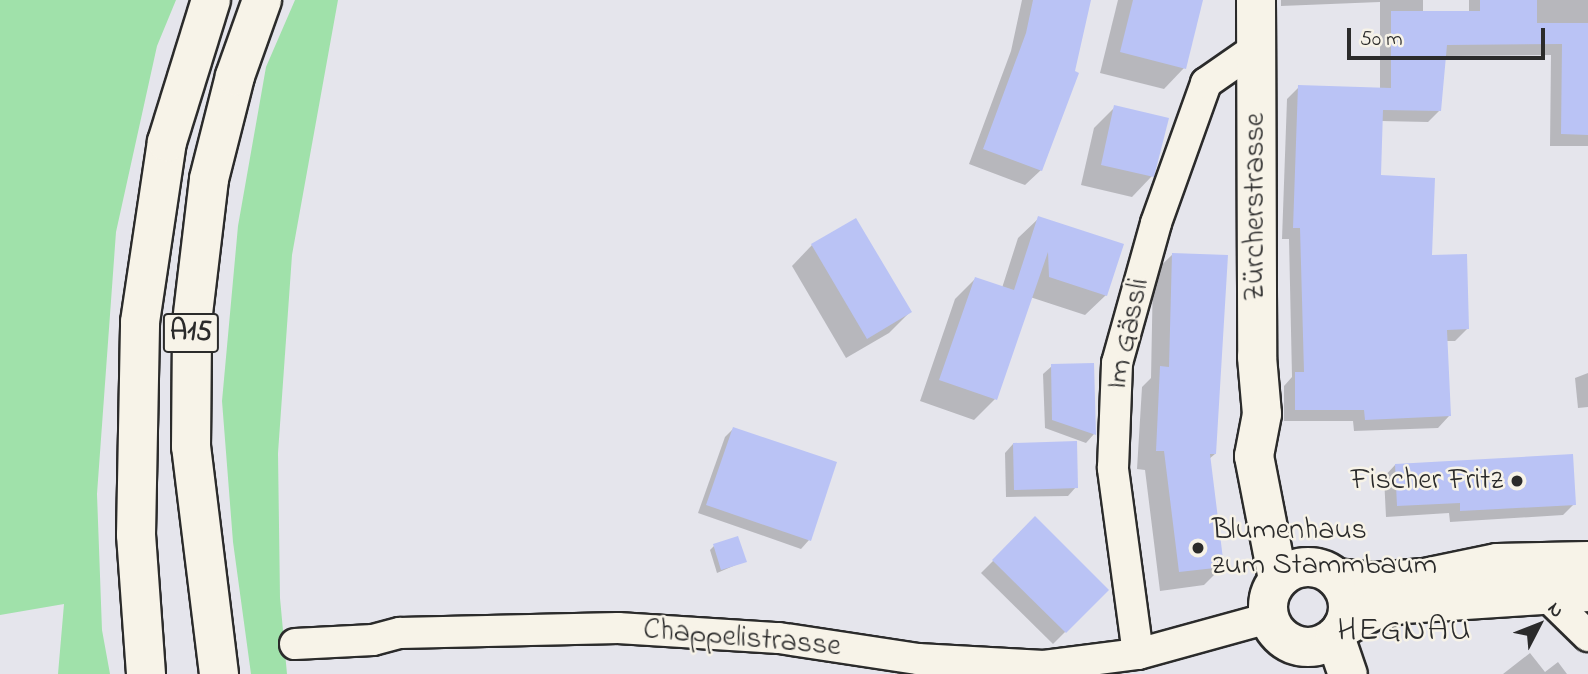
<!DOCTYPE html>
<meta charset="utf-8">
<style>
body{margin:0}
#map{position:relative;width:1588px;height:674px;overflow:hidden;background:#e5e5ec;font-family:"Indie Flower",sans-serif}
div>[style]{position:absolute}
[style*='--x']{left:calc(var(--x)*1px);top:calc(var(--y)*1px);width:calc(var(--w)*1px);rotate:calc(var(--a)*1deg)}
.green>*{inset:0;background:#a0e1aa}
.shadow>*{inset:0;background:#0003}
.building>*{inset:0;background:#bac3f5}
.roads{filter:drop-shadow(2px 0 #2b2b2b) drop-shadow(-2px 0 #2b2b2b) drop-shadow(0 2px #2b2b2b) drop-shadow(0 -2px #2b2b2b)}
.street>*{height:30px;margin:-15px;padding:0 15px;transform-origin:15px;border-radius:15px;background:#f7f3e8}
.secondary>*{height:38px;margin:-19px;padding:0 19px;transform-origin:19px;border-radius:19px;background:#f7f3e8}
.secondary>.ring{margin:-19px;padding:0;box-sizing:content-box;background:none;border:38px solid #f7f3e8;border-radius:50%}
.highway>*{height:38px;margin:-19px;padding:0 19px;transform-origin:19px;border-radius:19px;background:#f7f3e8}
.dots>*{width:19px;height:19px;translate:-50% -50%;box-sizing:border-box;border:4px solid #f7f3e8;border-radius:50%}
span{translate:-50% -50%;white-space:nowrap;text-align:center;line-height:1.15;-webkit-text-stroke:5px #f7f3e8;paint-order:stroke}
.shield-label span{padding:2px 5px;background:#f7f3e8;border:2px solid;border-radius:5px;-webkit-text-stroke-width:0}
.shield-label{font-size:28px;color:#2b2b2b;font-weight:700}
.street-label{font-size:30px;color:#2b2b2b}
.poi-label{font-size:30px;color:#2b2b2b}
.right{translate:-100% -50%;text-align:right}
.left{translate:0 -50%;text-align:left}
.quarter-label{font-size:33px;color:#2b2b2b;letter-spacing:2px}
.north{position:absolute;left:1504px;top:590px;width:70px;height:70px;-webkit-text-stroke:5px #f7f3e8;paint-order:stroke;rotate:48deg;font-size:19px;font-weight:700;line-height:28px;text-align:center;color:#2b2b2b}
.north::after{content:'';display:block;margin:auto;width:24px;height:32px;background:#2b2b2b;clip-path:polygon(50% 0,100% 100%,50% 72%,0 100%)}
.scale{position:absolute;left:1347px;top:28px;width:198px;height:32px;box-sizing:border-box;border:4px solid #2b2b2b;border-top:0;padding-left:9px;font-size:21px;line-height:24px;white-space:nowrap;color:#2b2b2b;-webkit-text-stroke:5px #f7f3e8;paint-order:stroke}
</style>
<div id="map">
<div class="green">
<i style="clip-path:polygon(0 0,176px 0,157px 46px,116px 232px,97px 494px,102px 630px,110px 674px,58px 674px,64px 604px,0 615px)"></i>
<i style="clip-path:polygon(295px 0,338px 0,292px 255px,278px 453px,280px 598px,287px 674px,251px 674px,233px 542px,222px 401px,238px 226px,266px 67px)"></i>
</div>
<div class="shadow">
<i style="clip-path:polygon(1022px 0,1089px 0,1041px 170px,1025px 185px,969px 164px,1011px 51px)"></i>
<i style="clip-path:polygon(1118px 0,1201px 0,1184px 68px,1164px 89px,1100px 73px)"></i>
<i style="clip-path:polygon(1281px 0,1423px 0,1423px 13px,1469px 13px,1469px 0,1588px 0,1588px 146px,1550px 146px,1551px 55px,1444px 56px,1440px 110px,1428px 122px,1381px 121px,1379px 177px,1430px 256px,1467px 329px,1455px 341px,1446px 341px,1449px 416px,1438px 428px,1354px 431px,1353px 421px,1284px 421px,1284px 386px,1292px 377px,1289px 239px,1282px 239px,1287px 99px,1299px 87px,1380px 90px,1380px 2px,1281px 6px)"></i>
<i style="clip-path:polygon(1115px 107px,1152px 176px,1132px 197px,1081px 185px,1094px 128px)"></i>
<i style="clip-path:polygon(1039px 218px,1106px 295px,1085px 315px,1030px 297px,995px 399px,974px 420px,920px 401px,955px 299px,975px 279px,1002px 288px,1018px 238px)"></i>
<i style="clip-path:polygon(812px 245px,910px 312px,889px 333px,846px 358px,792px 266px)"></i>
<i style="clip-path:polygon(1173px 254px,1215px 454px,1209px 459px,1223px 566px,1204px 585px,1160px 591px,1145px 470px,1137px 469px,1142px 387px,1151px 378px,1153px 273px)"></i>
<i style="clip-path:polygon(1092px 365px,1094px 434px,1086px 443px,1045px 428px,1043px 374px,1052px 366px)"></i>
<i style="clip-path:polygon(1588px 373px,1588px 407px,1578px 408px,1575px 378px)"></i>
<i style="clip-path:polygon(733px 429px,809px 540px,801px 549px,698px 513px,725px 437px)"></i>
<i style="clip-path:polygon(1013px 444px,1076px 487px,1068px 496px,1006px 497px,1005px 453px)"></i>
<i style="clip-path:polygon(1395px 465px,1574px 504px,1563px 515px,1450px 522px,1449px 513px,1386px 517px,1384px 477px)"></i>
<i style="clip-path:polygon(1035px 519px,1107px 590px,1053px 644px,981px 573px)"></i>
<i style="clip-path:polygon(714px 546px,745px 561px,717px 573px,710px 550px)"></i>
<i style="clip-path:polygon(1530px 653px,1545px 672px,1558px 662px,1567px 674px,1503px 674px)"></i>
</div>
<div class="building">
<i style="clip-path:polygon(1033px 0,1091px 0,1075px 71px,1079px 73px,1042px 171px,983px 149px,1026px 33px)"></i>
<i style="clip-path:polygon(1133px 0,1203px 0,1186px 69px,1120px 52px)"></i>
<i style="clip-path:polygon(1480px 0,1537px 0,1537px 23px,1588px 23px,1588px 135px,1561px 134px,1562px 44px,1447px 45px,1441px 111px,1383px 110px,1381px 175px,1435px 178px,1432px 255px,1467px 254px,1469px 329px,1447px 330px,1451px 416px,1365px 420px,1364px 410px,1295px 410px,1295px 372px,1304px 372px,1300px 228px,1293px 228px,1298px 85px,1391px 88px,1391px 11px,1480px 11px)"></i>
<i style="clip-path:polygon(1114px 105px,1169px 118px,1154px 177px,1101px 165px)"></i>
<i style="clip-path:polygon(1038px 216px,1124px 244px,1107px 296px,1049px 277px,1048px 252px,997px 400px,939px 380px,975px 277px,1014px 290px)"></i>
<i style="clip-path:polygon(856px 218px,912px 312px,867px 339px,811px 244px)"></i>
<i style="clip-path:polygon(1172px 253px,1228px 255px,1216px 454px,1210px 454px,1224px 567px,1179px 572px,1164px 451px,1156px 451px,1160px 366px,1169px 367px)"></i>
<i style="clip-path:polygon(1094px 363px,1096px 435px,1052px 420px,1051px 364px)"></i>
<i style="clip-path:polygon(733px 427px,837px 462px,811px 541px,706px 505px)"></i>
<i style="clip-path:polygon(1077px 441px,1078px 488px,1014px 490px,1013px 443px)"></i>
<i style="clip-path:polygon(1573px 454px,1576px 505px,1460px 511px,1460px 503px,1397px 506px,1395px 464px)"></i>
<i style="clip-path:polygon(1035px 516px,1109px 590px,1066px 633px,992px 560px)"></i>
<i style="clip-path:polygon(738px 536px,747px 562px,721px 570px,713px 544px)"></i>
</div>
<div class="roads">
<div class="street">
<i style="--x:1546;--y:595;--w:59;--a:44.3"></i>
<i style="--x:295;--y:644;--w:78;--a:-2.9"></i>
<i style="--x:373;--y:640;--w:28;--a:-15"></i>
<i style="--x:400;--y:633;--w:218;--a:-1.3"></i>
<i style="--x:618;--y:628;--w:161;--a:3.6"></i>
<i style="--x:779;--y:638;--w:141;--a:8.6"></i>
<i style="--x:918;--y:659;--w:126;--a:3.2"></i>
<i style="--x:1044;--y:666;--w:95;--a:-7.3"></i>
<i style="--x:1138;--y:654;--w:136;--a:-15.4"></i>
<i style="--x:1138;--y:654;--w:188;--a:-97.7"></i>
<i style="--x:1113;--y:468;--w:105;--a:-87.8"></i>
<i style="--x:1117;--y:363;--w:145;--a:-74.4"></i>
<i style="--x:1156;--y:223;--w:149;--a:-70.3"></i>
<i style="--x:1206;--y:83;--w:60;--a:-34.8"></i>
</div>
<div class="secondary">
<i style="--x:1256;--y:0;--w:357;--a:89.8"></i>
<i style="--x:1257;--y:357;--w:57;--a:85"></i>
<i style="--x:1262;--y:414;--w:43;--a:100.8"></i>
<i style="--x:1254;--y:456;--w:126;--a:79"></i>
<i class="ring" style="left:1268px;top:567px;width:42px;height:42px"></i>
<i style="--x:1336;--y:578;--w:37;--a:6"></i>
<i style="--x:1373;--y:582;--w:51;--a:-4.5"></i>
<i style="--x:1424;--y:578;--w:75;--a:-11.6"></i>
<i style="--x:1497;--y:563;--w:91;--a:-1.3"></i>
<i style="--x:1342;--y:628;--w:38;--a:-29"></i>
<i style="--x:1375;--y:610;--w:30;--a:-12"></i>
<i style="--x:1404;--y:604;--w:184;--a:-3.7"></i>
<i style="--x:1335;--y:637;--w:39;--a:71"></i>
</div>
<div class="highway">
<i style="--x:146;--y:674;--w:139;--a:-94.1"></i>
<i style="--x:136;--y:535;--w:213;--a:-88.9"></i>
<i style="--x:140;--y:322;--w:182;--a:-81.5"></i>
<i style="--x:167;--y:142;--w:149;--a:-72.8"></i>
<i style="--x:219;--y:674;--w:229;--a:-97"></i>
<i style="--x:191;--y:447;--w:125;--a:-89.5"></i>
<i style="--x:192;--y:322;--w:144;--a:-83.2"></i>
<i style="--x:209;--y:179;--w:106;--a:-75.8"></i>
<i style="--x:235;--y:76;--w:81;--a:-70.4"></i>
</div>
</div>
<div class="dots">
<i style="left:1517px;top:481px;background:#2b2b2b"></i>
<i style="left:1198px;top:548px;background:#2b2b2b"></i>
</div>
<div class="shield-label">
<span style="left:191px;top:333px">A15</span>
</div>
<div class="street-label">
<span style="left:1256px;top:207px;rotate:-90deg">Zürcherstrasse</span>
<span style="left:1129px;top:334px;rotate:-78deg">Im Gässli</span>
<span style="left:742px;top:639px;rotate:5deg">Chappelistrasse</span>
</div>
<div class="poi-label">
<span class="right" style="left:1503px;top:481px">Fischer Fritz</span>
<span class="left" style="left:1212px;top:548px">Blumenhaus<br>zum Stammbaum</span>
</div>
<div class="quarter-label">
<span style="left:1405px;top:632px">HEGNAU</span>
</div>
<div class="north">N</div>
<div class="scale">50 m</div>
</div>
